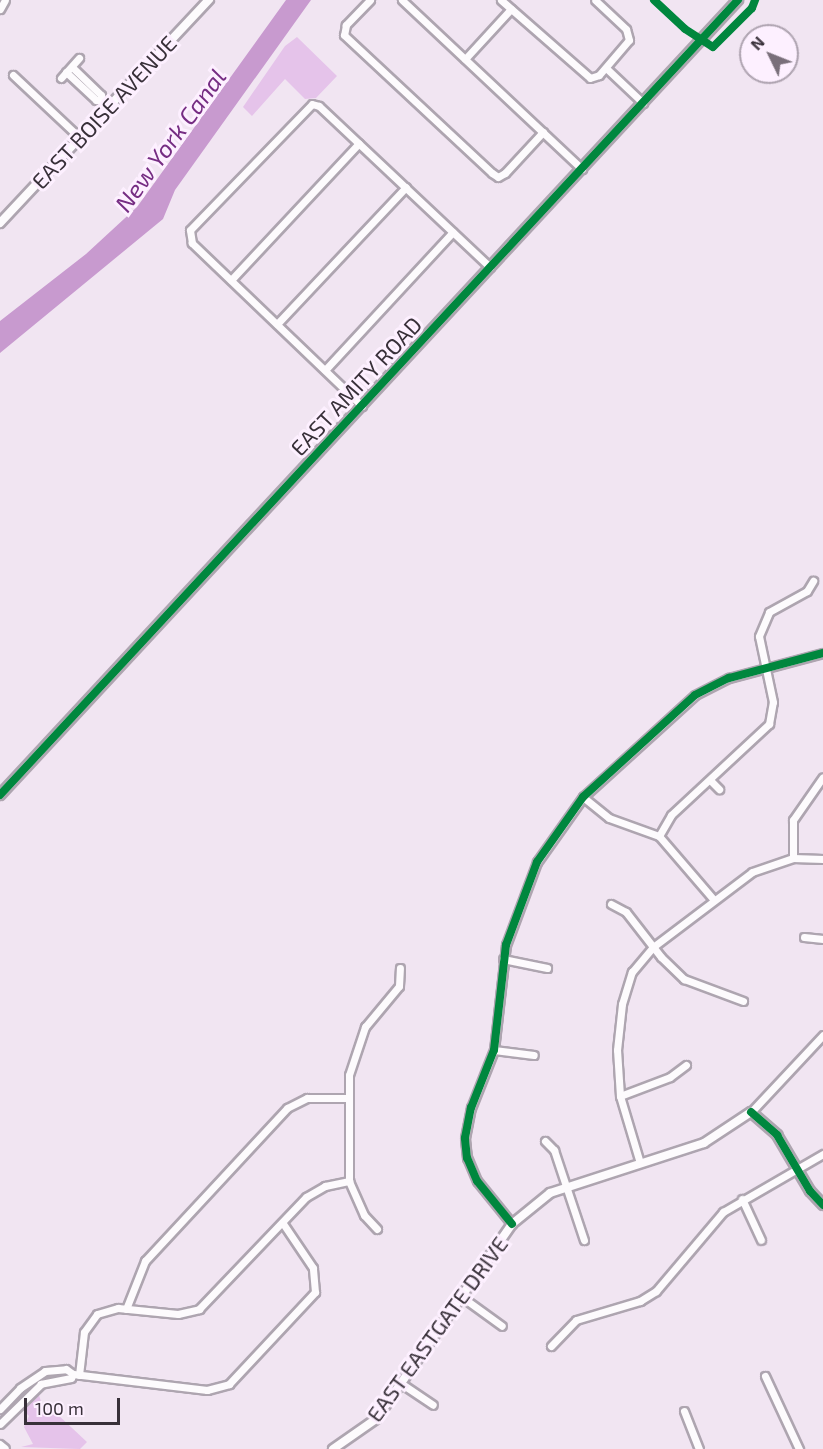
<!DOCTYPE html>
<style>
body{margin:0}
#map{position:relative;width:823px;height:1449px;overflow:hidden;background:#f1e5f2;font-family:"Exo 2",sans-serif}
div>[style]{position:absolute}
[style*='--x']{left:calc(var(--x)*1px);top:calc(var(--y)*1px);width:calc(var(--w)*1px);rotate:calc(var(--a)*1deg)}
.green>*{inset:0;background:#e5c3ea}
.water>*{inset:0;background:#c89acf}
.roads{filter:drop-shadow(2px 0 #aea5b0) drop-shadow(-2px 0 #aea5b0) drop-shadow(0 2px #aea5b0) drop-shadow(0 -2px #aea5b0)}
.minor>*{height:7px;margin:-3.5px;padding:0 3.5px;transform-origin:3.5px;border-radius:3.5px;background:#fdfbfd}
.tertiary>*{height:8px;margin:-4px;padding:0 4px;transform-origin:4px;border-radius:4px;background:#fdfbfd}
.cycleway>*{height:8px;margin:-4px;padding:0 4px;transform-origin:4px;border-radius:4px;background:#00873e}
span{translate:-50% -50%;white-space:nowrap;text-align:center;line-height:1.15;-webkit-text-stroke:6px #fdf0ff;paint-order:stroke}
.street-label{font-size:22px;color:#383039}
.water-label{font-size:24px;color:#762d83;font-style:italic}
.north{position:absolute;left:739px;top:24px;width:60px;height:60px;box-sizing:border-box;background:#fdf0ff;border:2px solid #aea3b0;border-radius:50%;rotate:313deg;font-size:16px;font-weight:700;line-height:24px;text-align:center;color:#383039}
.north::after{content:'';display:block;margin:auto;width:21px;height:27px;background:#796f7a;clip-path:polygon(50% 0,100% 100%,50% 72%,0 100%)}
.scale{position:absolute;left:24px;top:1398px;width:96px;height:27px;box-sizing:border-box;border:3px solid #383039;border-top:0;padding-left:8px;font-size:18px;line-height:21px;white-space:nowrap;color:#383039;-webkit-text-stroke:4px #fdf0ff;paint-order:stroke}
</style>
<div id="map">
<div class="green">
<i style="clip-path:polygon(297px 37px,337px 76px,316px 98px,305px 99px,285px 79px,252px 116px,243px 107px,285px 46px)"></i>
<i style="clip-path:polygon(38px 1392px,44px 1411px,56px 1413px,87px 1442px,80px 1449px,21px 1447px,33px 1444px,24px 1427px,29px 1416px,21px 1408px)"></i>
</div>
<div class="water">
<i style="clip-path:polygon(286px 0,311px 0,175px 190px,163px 219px,0 353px,0 321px,86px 254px,137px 207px)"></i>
</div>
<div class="roads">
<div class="minor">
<i style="--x:370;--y:0;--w:35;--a:134"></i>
<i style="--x:346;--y:25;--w:10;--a:101"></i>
<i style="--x:344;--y:35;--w:202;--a:43"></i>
<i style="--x:492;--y:173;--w:7;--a:34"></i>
<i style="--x:498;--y:177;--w:8;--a:-30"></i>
<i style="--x:505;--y:173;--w:56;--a:-47.2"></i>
<i style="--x:402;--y:0;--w:247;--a:43.2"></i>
<i style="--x:501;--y:0;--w:118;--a:41.2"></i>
<i style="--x:590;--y:78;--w:9;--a:-18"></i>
<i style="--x:599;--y:75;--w:46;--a:-49.4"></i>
<i style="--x:629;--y:40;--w:11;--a:-105"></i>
<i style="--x:626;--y:29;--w:42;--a:-136.9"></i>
<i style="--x:0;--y:9;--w:10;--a:-61"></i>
<i style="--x:465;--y:59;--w:68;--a:-47.4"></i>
<i style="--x:606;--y:68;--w:51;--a:43.4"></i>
<i style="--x:66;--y:72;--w:41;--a:43"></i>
<i style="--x:96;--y:100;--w:5;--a:0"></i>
<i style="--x:101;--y:100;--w:5;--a:-90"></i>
<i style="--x:101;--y:95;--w:40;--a:-136"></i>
<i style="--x:13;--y:75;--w:92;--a:43.2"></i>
<i style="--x:61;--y:78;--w:27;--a:-48"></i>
<i style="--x:231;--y:280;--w:187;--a:-46.9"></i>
<i style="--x:277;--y:324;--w:188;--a:-46.7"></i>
<i style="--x:325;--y:370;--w:188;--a:-47.2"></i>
<i style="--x:362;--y:406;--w:236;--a:-136.2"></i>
<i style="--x:192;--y:243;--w:13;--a:-99"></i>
<i style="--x:190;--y:230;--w:175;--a:-45.9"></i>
<i style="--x:312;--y:104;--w:7;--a:16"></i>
<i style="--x:319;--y:106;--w:235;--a:43.3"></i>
<i style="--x:710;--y:780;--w:13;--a:45"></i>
<i style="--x:583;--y:797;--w:33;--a:39"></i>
<i style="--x:609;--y:818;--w:53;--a:19.8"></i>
<i style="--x:659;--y:836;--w:84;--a:49.3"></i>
<i style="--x:659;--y:836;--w:24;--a:-60"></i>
<i style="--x:671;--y:815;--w:134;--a:-42.9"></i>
<i style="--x:769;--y:724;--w:22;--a:-80"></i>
<i style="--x:773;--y:702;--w:67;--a:-102"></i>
<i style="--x:759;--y:636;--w:26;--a:-67"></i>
<i style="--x:769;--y:612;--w:43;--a:-28.9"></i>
<i style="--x:807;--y:591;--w:12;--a:-59"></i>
<i style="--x:793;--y:858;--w:38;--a:-90"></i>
<i style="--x:793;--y:820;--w:52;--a:-55.1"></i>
<i style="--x:611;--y:904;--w:17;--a:28"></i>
<i style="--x:626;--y:912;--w:57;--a:52.1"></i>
<i style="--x:661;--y:957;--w:32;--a:44"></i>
<i style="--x:684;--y:979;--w:63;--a:20.4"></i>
<i style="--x:804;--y:937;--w:19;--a:6"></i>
<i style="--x:503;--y:959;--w:45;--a:11.6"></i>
<i style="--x:494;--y:1050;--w:40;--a:7.1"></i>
<i style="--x:620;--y:1096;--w:53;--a:-20.8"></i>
<i style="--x:670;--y:1077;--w:20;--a:-37"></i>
<i style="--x:751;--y:1112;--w:105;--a:-46.9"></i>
<i style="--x:545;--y:1141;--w:13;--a:45"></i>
<i style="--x:554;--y:1150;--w:95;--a:71.6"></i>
<i style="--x:640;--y:1163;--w:70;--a:-106.6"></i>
<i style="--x:620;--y:1096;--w:46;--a:-93.7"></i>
<i style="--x:617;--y:1050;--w:46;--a:-83.8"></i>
<i style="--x:622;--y:1004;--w:34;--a:-73"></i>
<i style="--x:632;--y:972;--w:33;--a:-50"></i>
<i style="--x:653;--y:947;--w:124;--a:-37.1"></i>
<i style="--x:752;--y:872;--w:43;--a:-18.9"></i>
<i style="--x:793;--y:858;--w:30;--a:2"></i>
<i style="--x:742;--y:1199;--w:45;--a:65.1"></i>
<i style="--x:512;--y:1224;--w:55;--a:-129.1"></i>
<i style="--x:477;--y:1181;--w:25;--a:-113"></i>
<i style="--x:467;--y:1158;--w:20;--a:-96"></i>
<i style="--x:465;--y:1138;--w:31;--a:-79"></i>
<i style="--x:471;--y:1108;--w:62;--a:-68.4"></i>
<i style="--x:494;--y:1050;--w:106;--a:-83.5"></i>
<i style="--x:506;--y:945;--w:89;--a:-69.5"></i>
<i style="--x:537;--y:862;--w:80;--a:-54.7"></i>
<i style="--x:583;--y:797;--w:151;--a:-42.3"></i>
<i style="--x:695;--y:695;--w:38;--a:-27"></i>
<i style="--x:729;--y:678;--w:97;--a:-14.9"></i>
<i style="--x:377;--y:1229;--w:19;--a:-133"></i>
<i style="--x:364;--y:1215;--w:37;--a:-114"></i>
<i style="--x:349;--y:1181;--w:106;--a:-90"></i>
<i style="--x:349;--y:1075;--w:51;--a:-71.6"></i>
<i style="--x:365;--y:1027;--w:53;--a:-50.3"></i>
<i style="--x:399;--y:986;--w:18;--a:-87"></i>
<i style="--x:462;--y:1297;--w:49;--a:35.9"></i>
<i style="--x:126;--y:1309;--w:52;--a:-68.4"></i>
<i style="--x:145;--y:1261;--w:209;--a:-47.1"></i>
<i style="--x:287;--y:1108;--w:22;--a:-27"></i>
<i style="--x:307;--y:1098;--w:41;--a:0"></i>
<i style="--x:551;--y:1346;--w:36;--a:-46"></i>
<i style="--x:576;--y:1320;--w:67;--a:-16.5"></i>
<i style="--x:640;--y:1301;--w:19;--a:-32"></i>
<i style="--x:656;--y:1291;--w:104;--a:-49.7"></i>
<i style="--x:723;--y:1212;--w:116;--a:-30.1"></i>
<i style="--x:73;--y:1374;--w:135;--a:6.8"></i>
<i style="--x:207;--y:1390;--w:23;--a:-15"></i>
<i style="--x:229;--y:1384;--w:126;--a:-46.9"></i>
<i style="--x:315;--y:1292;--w:24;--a:-95"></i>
<i style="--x:313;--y:1268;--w:55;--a:-124"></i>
<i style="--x:79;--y:1375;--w:43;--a:-83.4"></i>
<i style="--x:84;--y:1332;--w:22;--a:-54"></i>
<i style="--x:97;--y:1314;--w:22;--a:-16"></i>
<i style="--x:118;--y:1308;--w:60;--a:5.7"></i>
<i style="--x:178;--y:1314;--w:22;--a:-13"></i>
<i style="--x:199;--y:1309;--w:155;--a:-46.3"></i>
<i style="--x:306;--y:1197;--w:22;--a:-30"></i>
<i style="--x:325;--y:1186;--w:25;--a:-12"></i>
<i style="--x:765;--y:1376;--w:81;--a:65"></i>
<i style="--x:402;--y:1384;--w:37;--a:34"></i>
<i style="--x:0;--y:1409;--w:29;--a:-46"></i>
<i style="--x:20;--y:1388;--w:30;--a:-34"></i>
<i style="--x:45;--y:1371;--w:21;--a:-5"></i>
<i style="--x:66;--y:1369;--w:9;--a:36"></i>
<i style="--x:73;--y:1374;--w:4;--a:117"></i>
<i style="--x:71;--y:1378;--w:31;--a:169"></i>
<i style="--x:41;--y:1384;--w:57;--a:135.7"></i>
<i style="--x:684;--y:1411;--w:41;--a:68.5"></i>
</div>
<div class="tertiary">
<i style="--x:0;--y:223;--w:306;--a:-46.9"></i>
<i style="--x:0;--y:795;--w:1085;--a:-47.13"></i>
<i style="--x:0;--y:1445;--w:6;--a:39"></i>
<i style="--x:333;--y:1449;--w:52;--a:-34.9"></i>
<i style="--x:376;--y:1419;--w:238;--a:-55.1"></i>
<i style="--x:512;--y:1224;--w:49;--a:-39.2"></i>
<i style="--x:550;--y:1193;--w:162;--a:-18"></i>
<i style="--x:704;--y:1143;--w:56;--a:-33.4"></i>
<i style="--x:751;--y:1112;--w:35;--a:41"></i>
<i style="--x:777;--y:1135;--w:65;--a:59.5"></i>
<i style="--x:810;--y:1191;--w:19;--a:47"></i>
</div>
</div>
<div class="cycleway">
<i style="--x:654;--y:0;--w:42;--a:43.1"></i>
<i style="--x:685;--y:29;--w:33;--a:33"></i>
<i style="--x:713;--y:47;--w:55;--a:-45"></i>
<i style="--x:752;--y:8;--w:9;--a:-69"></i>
<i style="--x:0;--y:795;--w:1085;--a:-47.13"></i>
<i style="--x:751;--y:1112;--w:35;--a:41"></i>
<i style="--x:777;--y:1135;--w:65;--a:59.5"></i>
<i style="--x:810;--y:1191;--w:19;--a:47"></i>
<i style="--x:512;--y:1224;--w:55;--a:-129.1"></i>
<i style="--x:477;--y:1181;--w:25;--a:-113"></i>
<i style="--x:467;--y:1158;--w:20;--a:-96"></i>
<i style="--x:465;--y:1138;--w:31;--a:-79"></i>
<i style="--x:471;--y:1108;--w:62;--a:-68.4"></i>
<i style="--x:494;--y:1050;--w:106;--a:-83.5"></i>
<i style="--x:506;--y:945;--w:89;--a:-69.5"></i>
<i style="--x:537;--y:862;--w:80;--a:-54.7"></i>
<i style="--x:583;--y:797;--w:151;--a:-42.3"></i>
<i style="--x:695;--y:695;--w:38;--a:-27"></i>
<i style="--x:729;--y:678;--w:97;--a:-14.9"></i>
</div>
<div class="street-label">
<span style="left:104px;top:112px;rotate:-47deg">EAST BOISE AVENUE</span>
<span style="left:356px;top:386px;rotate:-47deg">EAST AMITY ROAD</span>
<span style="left:437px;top:1329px;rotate:-54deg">EAST EASTGATE DRIVE</span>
</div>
<div class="water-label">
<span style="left:170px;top:140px;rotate:-54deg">New York Canal</span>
</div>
<div class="north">N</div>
<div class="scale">100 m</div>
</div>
